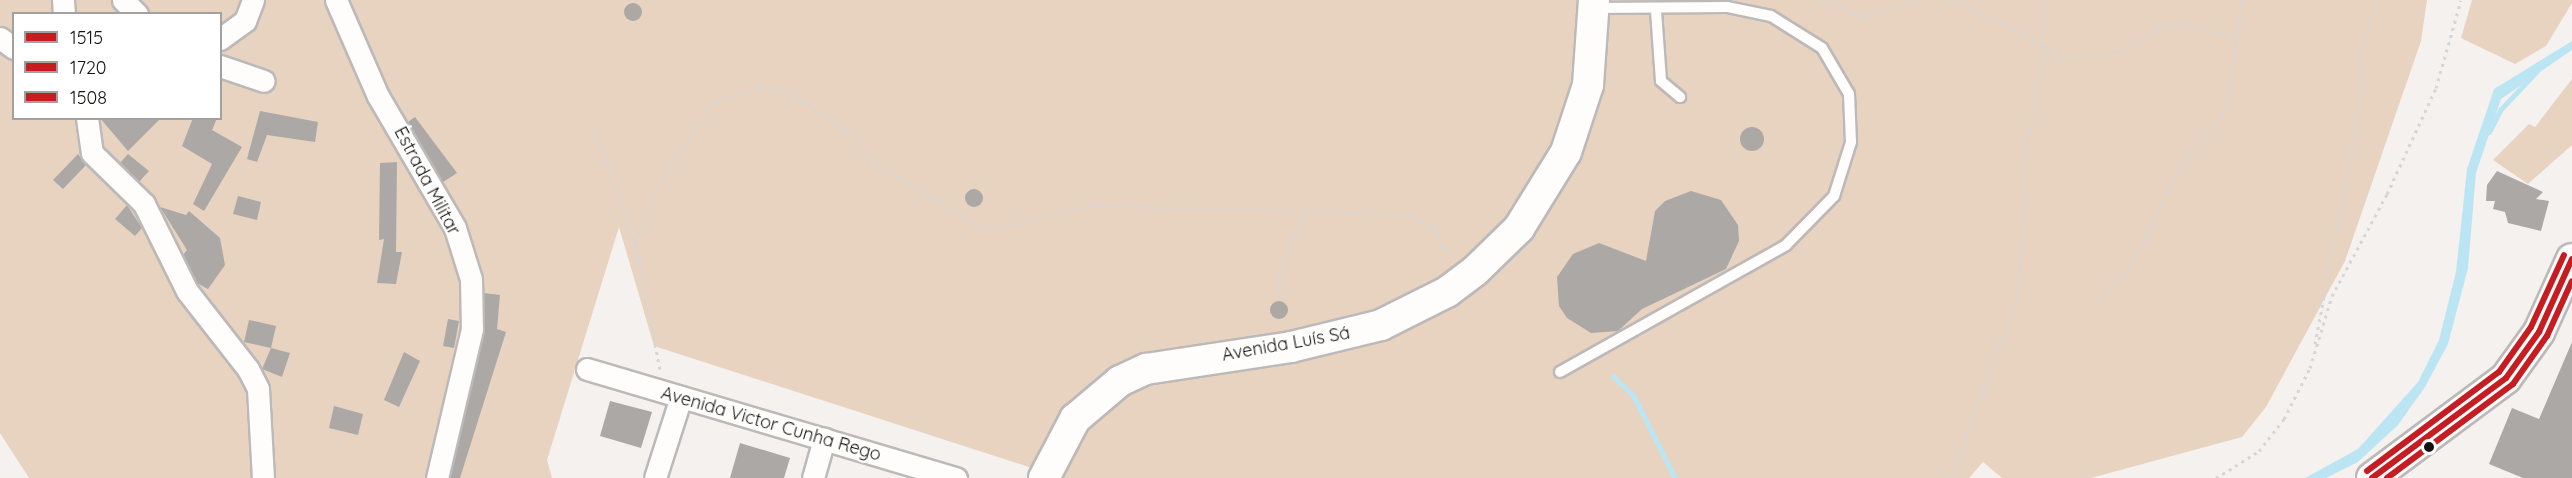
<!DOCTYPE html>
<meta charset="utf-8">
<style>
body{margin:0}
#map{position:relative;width:2572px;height:478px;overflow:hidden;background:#f5f1ee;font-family:Quicksand,sans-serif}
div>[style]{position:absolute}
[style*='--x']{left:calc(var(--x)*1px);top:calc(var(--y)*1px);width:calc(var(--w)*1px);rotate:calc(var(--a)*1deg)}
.green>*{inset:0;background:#e8d3c1}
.water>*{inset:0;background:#bce5f4}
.stream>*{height:5px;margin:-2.5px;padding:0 2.5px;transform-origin:2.5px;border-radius:2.5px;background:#bce5f4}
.building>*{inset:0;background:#aba8a6}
.round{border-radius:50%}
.path>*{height:3px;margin-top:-1.5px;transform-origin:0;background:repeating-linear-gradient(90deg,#d6d6d4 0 3px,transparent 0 7.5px)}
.roads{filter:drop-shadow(2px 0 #bcb9b8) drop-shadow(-2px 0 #bcb9b8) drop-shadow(0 2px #bcb9b8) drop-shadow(0 -2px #bcb9b8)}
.lane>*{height:10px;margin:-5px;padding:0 5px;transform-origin:5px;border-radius:5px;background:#fefdfc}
.street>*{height:21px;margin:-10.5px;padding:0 10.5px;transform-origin:10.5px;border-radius:10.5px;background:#fefdfc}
.secondary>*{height:30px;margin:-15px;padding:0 15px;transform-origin:15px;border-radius:15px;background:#fefdfc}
.bus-1>*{height:6px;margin:-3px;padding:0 3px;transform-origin:3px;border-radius:3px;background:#c61d23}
.bus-2>*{height:6px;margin:-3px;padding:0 3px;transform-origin:3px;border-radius:3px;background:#c61d23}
.bus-3>*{height:6px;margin:-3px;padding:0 3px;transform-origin:3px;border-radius:3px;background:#c61d23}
.dots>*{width:16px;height:16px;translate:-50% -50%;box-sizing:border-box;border:3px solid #fff;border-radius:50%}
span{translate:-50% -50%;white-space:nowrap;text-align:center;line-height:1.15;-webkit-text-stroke:4.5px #fff;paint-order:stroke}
.street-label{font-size:18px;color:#151311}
.legend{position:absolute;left:12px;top:12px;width:210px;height:108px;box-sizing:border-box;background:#fff;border:2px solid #a1a1a0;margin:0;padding:8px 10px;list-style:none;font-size:18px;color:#151311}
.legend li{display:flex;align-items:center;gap:12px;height:30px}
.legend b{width:30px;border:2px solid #a1a1a0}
</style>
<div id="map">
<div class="green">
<i style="clip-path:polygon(evenodd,0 0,2427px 0,2421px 41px,2345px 261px,2266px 407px,2242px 437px,2091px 478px,2002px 478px,1983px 462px,1969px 478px,1045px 478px,1029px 467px,654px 346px,619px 227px,547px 460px,552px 478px,29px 478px,0 433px,0 0,14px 14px,220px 14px,220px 118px,14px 118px,14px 14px)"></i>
<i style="clip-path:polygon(2472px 0,2572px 0,2572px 3px,2546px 46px,2515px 64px,2461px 38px)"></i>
<i style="clip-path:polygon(2572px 79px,2572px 145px,2528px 184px,2493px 160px,2529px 124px,2535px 127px)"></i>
</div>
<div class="water">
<i style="clip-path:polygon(2572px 41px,2572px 50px,2501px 99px,2476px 173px,2468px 268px,2448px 344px,2425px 387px,2398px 425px,2358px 462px,2326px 478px,2305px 478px,2358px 449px,2418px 382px,2439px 340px,2456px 272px,2467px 169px,2494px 89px)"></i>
</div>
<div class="stream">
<i style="--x:2489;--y:132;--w:25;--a:-63"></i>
<i style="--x:2500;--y:110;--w:54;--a:-46.5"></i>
<i style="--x:1613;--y:376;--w:28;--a:44"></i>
<i style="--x:1633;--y:395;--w:93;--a:63.2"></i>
</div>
<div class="building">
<i class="round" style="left:624px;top:3px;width:18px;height:18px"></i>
<i style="clip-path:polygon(260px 111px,318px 122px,315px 142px,267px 135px,257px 162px,247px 159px)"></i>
<i style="clip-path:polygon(415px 117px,457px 173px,443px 182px,408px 122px)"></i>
<i style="clip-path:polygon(100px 118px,161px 118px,128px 151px)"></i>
<i style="clip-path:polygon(193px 118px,217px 118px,212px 130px,242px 147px,204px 211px,193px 204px,212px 164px,182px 146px)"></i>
<i class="round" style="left:1740px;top:127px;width:24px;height:24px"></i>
<i style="clip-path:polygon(78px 154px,86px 165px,63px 189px,53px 180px)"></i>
<i style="clip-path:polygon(128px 154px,149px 171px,139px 182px,120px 163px)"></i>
<i style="clip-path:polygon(397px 162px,396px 252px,402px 252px,396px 284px,377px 283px,384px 239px,379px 240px,380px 163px)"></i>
<i style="clip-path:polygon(2497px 171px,2543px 192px,2536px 199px,2549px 201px,2541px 231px,2508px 223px,2505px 212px,2493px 209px,2495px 201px,2486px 201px,2487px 185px)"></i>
<i class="round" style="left:965px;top:189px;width:18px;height:18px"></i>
<i style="clip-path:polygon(1691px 191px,1721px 200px,1738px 225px,1739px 241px,1726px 269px,1642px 309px,1618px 331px,1591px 333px,1567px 318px,1559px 306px,1557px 277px,1573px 254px,1599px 243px,1646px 261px,1655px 211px,1665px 201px)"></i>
<i style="clip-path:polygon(238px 196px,261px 202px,257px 220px,233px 214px)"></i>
<i style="clip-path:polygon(127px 205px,142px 228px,135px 236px,115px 219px)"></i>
<i style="clip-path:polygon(160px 207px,186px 215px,189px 211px,220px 238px,225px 265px,208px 289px,197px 283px,183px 255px,187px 250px)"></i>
<i style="clip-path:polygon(484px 293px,500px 295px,497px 329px,506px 332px,460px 478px,450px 478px,484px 332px)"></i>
<i class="round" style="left:1270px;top:301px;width:18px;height:18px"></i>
<i style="clip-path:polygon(448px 319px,459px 321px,454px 348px,443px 346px)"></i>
<i style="clip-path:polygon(249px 320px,276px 326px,271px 348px,244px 342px)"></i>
<i style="clip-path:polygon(2572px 342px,2572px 478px,2523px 478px,2489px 464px,2512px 408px,2539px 419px)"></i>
<i style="clip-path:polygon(271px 348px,290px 353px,282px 377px,262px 369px)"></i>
<i style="clip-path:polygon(404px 352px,420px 361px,399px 407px,384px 400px)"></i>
<i style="clip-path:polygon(610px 401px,652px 412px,641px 448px,600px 436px)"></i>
<i style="clip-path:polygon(334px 406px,363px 414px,358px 435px,329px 428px)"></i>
<i style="clip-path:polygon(740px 443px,790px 458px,784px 478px,730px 478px)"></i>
</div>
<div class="path">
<i style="--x:1818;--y:0;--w:46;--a:20.4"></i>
<i style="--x:1861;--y:16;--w:57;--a:-16.2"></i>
<i style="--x:1947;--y:0;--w:73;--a:22.7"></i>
<i style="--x:2014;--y:28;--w:57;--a:31.5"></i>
<i style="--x:2063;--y:58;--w:55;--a:-6.2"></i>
<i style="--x:2118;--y:52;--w:60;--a:-29.1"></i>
<i style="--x:2170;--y:23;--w:68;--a:11"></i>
<i style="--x:595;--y:131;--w:117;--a:70"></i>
<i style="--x:635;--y:241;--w:131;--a:79"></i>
<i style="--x:635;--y:241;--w:53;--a:-67.8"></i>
<i style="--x:655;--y:192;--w:107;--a:-57.2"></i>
<i style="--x:713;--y:102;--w:50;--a:-17.4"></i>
<i style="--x:761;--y:87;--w:28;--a:8"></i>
<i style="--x:789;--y:91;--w:70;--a:34.6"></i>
<i style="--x:847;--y:131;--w:45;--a:47.7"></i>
<i style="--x:877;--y:164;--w:122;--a:31.2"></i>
<i style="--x:981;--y:227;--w:19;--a:3"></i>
<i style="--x:1000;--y:228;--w:94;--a:-14.2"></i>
<i style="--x:1091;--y:205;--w:316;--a:1.6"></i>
<i style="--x:1407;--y:214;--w:34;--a:27"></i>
<i style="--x:1437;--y:229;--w:19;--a:72"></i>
<i style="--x:1443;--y:247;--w:17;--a:33"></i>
<i style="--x:1279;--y:298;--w:33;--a:-88"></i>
<i style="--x:1280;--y:265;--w:59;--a:-63.9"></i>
<i style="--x:2096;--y:300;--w:54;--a:-45.7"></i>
<i style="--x:2134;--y:261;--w:105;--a:-63.9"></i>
<i style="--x:2180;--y:167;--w:75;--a:-51.5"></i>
<i style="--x:2227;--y:108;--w:109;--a:-82.1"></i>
<i style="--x:2315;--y:344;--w:224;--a:-79.2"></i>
<i style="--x:2357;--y:124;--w:43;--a:-82.1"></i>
<i style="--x:2363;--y:81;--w:30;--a:-96"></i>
<i style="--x:2360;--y:51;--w:54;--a:-70.6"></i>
<i style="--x:1950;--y:478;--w:194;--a:-69.5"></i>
<i style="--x:2018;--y:296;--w:100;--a:-85.4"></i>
<i style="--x:2026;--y:196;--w:22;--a:-103"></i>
<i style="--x:2021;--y:175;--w:115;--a:-79"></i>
<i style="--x:2043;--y:62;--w:62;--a:-90"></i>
<i style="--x:2216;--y:478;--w:51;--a:-32.1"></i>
<i style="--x:2259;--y:451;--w:41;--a:-52"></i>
<i style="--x:2284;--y:419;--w:57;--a:-63"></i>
<i style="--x:2310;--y:368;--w:75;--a:-73"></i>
<i style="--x:2332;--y:296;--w:116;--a:-61.7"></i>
<i style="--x:2387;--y:194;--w:117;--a:-65.2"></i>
<i style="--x:2436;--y:88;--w:91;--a:-74.1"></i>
</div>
<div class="roads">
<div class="lane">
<i style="--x:1656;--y:11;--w:70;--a:85.9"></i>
<i style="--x:1661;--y:81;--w:25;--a:40"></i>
<i style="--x:1560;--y:372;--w:259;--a:-29.3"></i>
<i style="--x:1786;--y:245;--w:69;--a:-45.6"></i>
<i style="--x:1834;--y:196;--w:57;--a:-72.5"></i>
<i style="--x:1851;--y:142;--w:48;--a:-92.4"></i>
<i style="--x:1849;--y:94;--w:53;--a:-120.4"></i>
<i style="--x:1822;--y:48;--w:60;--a:-147.9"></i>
<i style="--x:1771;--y:16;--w:45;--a:-168.4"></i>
<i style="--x:1727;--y:7;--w:132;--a:179.6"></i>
</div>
<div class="street">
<i style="--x:63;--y:0;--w:14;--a:86"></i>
<i style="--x:123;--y:0;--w:20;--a:45"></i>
<i style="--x:336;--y:0;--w:105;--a:66.4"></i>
<i style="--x:378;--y:96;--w:153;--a:59.7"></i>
<i style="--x:455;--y:228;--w:53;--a:72.6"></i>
<i style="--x:471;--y:279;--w:50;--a:88.9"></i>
<i style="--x:472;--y:329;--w:153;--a:103.2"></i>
<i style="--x:0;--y:38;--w:17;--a:36"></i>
<i style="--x:220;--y:39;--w:31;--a:-36"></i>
<i style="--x:245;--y:21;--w:22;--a:-69"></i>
<i style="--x:220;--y:66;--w:46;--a:18.8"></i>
<i style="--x:87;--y:118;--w:35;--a:82"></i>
<i style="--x:92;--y:153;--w:73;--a:44.4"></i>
<i style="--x:144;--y:204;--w:97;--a:63.7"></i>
<i style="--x:187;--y:291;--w:99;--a:52"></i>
<i style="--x:248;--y:369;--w:22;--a:63"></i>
<i style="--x:258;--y:389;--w:89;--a:86.8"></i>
<i style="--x:587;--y:369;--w:385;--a:16.5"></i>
<i style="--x:655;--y:478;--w:85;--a:-72.2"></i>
<i style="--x:813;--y:478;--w:41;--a:-74.2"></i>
</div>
<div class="secondary">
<i style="--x:1044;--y:478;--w:67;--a:-62.3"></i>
<i style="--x:1075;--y:419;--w:59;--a:-40.2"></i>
<i style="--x:1120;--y:381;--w:29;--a:-25"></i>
<i style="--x:1146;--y:369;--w:147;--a:-8.6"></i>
<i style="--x:1291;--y:347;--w:93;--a:-13.7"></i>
<i style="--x:1381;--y:325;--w:74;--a:-26.6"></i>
<i style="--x:1447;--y:292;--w:35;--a:-37"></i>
<i style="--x:1475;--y:271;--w:62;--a:-44.3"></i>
<i style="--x:1519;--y:228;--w:89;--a:-58.3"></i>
<i style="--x:1566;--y:152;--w:71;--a:-71.8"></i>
<i style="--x:1588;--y:85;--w:85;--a:-86"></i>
<i style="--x:2372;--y:478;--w:167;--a:-36.7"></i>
<i style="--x:2506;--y:378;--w:57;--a:-54.3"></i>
<i style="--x:2539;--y:332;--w:80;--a:-65.7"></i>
</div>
</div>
<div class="bus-1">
<i style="--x:2372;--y:478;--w:167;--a:-36.7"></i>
<i style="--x:2506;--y:378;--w:57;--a:-54.3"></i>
<i style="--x:2539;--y:332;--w:80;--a:-65.7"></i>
</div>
<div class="bus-2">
<i style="--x:2387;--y:478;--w:157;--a:-36.7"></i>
<i style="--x:2513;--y:384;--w:59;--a:-54.7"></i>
<i style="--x:2547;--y:336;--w:60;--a:-65.6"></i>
</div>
<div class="bus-3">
<i style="--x:2367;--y:471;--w:165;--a:-36.9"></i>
<i style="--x:2499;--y:372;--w:55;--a:-54.6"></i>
<i style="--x:2531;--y:327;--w:79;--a:-65.4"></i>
</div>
<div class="dots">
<i style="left:2429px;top:447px;background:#151311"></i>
</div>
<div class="street-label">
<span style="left:427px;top:181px;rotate:62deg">Estrada Militar</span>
<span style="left:1286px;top:344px;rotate:-10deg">Avenida Luís Sá</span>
<span style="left:771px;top:424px;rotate:16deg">Avenida Victor Cunha Rego</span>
</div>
<ul class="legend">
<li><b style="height:8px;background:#c61d23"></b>1515</li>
<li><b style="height:8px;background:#c61d23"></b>1720</li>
<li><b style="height:8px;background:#c61d23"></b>1508</li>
</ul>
</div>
